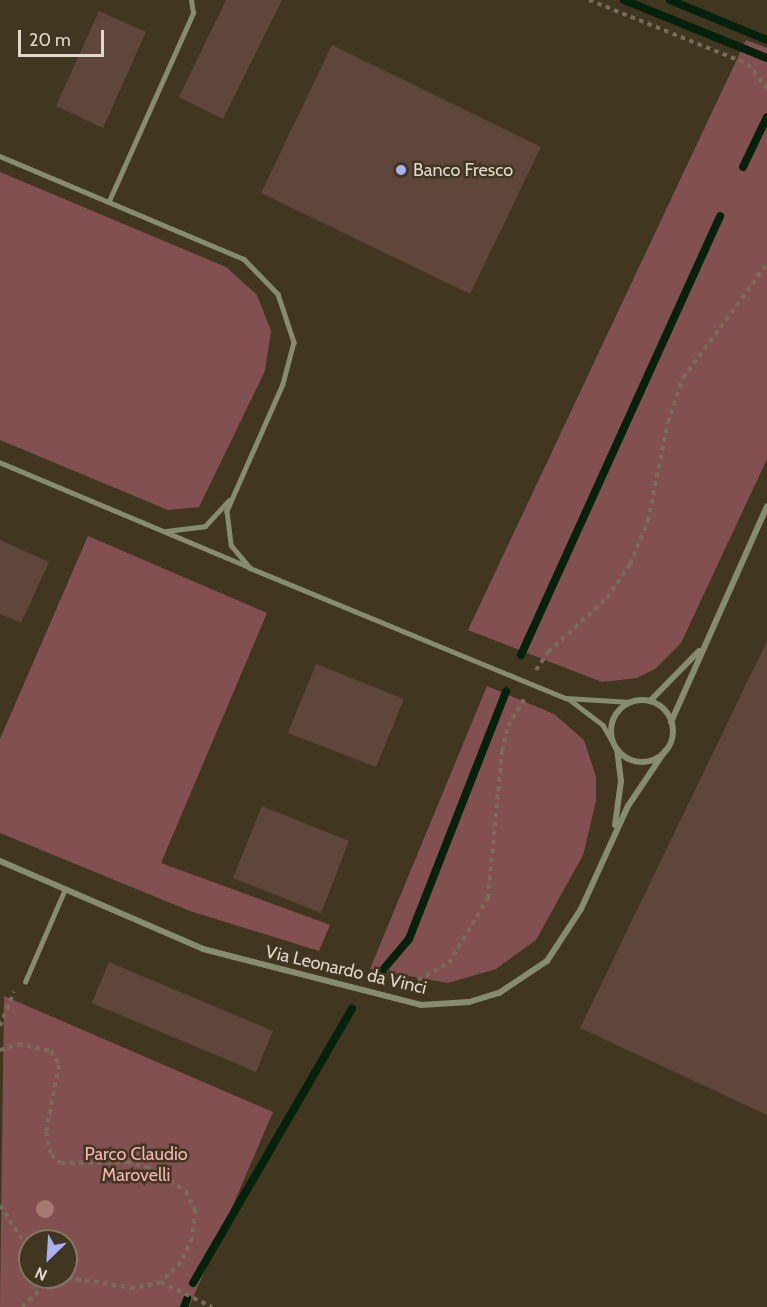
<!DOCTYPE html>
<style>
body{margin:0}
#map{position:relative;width:767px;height:1307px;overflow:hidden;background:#413620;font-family:Cabin,sans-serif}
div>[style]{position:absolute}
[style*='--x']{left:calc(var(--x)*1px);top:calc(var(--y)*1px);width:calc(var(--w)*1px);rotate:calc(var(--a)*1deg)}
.green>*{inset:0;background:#835051}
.stream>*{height:8px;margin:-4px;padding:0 4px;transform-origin:4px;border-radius:4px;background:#02220c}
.building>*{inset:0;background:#5e473a}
.path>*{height:4px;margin-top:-2px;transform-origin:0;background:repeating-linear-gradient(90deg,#776d5a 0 4.5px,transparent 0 9px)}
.service>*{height:4.5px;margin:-2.25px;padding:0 2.25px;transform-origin:2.25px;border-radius:2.25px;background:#868c6f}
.minor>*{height:6px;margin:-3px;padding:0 3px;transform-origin:3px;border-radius:3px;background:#868c6f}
.minor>.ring{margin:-3px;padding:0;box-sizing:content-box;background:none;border:6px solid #868c6f;border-radius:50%}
.trees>*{width:18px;height:18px;margin:-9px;border-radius:50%;background:#a37b71}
.dots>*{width:16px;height:16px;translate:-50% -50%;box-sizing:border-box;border:3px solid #413620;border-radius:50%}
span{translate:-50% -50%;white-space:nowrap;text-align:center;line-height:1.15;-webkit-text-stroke:5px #413620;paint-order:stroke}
.poi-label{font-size:18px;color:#dfd8cb}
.left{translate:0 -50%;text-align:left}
.street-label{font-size:18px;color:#dfd8cb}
.park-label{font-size:18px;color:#f4b3b4}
.north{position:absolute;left:18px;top:1229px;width:60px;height:60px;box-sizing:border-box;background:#413620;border:2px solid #807764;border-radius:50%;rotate:205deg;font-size:16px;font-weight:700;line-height:24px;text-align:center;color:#dfd8cb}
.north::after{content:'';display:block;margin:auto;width:21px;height:27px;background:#a9b0fc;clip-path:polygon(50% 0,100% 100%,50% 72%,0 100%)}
.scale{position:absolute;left:18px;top:30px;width:86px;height:27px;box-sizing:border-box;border:3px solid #dfd8cb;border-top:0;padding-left:8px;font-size:18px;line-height:21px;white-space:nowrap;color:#dfd8cb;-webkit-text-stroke:4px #413620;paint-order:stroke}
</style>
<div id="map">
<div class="green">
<i style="clip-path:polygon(746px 40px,767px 48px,767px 459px,681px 643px,655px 669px,637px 678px,602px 682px,468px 630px)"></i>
<i style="clip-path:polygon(0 172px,226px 267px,257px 295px,271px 331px,265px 371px,199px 507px,168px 510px,0 440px)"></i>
<i style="clip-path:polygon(88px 536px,267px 613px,161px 863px,330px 925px,319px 951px,190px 911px,0 833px,0 739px)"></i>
<i style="clip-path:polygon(487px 686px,554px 714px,584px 740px,596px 777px,596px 801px,583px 855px,536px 940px,496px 969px,448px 983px,370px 969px)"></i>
<i style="clip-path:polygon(evenodd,4px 996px,273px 1112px,189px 1307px,0 1307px,4px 996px,30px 1241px,66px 1241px,66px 1277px,30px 1277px,30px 1241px)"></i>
</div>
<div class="stream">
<i style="--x:624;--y:0;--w:154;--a:22.1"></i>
<i style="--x:670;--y:0;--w:105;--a:22.4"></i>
<i style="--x:743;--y:167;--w:55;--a:-64.4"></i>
<i style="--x:521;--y:655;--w:482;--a:-65.6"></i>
<i style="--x:382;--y:971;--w:42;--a:-49.8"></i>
<i style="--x:409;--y:939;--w:266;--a:-68.6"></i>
<i style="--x:193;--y:1283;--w:317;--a:-59.9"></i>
<i style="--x:184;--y:1307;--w:9;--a:-69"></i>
</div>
<div class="building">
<i style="clip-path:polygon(226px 0,282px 0,223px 119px,179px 97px)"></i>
<i style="clip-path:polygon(99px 11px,146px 32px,103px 128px,56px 106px)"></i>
<i style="clip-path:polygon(332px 45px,541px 147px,470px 294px,261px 193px)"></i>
<i style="clip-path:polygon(0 540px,49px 562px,21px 623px,0 614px)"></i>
<i style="clip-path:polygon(767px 641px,767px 1115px,580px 1028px)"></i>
<i style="clip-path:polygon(316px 664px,404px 699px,376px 767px,288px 733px)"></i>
<i style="clip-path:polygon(262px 806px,349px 841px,321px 913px,233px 878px)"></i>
<i style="clip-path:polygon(109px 962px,273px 1031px,256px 1072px,92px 1003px)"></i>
</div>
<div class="path">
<i style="--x:589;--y:0;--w:171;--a:21.9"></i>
<i style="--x:748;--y:64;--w:31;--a:52"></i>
<i style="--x:536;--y:670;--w:22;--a:-56"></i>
<i style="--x:548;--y:652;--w:80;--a:-42.5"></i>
<i style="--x:607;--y:598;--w:41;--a:-55.9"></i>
<i style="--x:630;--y:564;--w:47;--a:-67.3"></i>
<i style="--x:648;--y:521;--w:101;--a:-78.6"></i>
<i style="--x:668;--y:422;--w:46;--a:-71.2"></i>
<i style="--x:683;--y:378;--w:142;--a:-53.6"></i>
<i style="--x:410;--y:984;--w:44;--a:-28.3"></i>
<i style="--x:449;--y:963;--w:76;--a:-59"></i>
<i style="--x:488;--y:898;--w:148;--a:-84.6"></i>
<i style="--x:502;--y:751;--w:26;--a:-77"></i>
<i style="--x:508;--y:726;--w:31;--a:-59"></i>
<i style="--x:0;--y:1026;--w:37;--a:-68"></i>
<i style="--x:0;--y:1050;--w:19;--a:-18"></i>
<i style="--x:18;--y:1044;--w:34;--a:12"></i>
<i style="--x:51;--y:1051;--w:16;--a:60"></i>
<i style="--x:59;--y:1065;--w:68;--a:101"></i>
<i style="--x:46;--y:1132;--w:24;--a:78"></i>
<i style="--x:51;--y:1155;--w:13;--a:39"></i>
<i style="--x:61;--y:1163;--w:66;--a:-0.9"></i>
<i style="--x:127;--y:1162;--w:21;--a:14"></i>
<i style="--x:147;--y:1167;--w:46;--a:31.6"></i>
<i style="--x:186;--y:1191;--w:21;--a:65"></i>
<i style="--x:195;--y:1210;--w:28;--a:96"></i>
<i style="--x:192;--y:1238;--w:26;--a:115"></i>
<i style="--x:181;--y:1262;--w:28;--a:135"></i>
<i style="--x:161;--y:1282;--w:28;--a:167"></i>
<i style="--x:134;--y:1288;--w:73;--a:-171.3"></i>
<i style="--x:0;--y:1205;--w:56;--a:57.4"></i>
<i style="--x:161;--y:1282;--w:57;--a:26.1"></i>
<i style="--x:22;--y:1307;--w:43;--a:-44.1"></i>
</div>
<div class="service">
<i style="--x:0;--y:156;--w:265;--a:22.9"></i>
<i style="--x:244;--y:259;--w:49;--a:45.8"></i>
<i style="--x:278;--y:294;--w:51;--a:71.6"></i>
<i style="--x:294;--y:342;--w:43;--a:104.7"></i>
<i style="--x:283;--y:384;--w:139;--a:113.8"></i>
<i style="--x:227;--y:511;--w:34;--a:83"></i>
<i style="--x:231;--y:545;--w:30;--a:50"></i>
<i style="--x:250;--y:568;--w:271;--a:-157.2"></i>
<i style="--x:109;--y:201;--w:206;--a:-65.9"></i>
<i style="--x:193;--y:13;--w:13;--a:-99"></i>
<i style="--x:166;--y:531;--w:39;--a:-7"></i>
<i style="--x:205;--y:526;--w:35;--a:-47"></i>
<i style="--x:250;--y:568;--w:342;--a:22.4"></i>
<i style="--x:566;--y:698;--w:64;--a:3.6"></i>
<i style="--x:569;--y:699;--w:43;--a:37.4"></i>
<i style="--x:603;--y:725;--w:22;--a:60"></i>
<i style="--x:25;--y:982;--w:101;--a:-66.7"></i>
</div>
<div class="minor">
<i class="ring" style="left:611px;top:700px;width:56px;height:56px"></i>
<i style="--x:650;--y:701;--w:70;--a:-45.6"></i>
<i style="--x:671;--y:722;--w:236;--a:-66"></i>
<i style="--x:615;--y:825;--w:44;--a:-82.2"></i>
<i style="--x:621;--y:781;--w:32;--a:-97"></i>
<i style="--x:0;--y:861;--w:221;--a:23.4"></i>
<i style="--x:203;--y:949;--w:225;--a:14.4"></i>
<i style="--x:421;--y:1005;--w:48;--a:-3.6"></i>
<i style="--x:469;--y:1002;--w:31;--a:-17"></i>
<i style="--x:499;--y:993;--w:58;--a:-33.7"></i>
<i style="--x:547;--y:961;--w:62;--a:-56.8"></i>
<i style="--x:581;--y:909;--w:113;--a:-65.5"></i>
<i style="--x:628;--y:806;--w:66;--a:-56.1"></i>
</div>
<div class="trees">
<i style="left:45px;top:1209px"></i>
</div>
<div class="dots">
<i style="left:401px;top:170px;background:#a9b0fc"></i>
</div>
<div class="poi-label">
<span class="left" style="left:413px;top:170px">Banco Fresco</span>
</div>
<div class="street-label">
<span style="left:346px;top:970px;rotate:13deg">Via Leonardo da Vinci</span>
</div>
<div class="park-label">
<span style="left:136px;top:1165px">Parco Claudio<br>Marovelli</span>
</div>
<div class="north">N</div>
<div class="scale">20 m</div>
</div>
